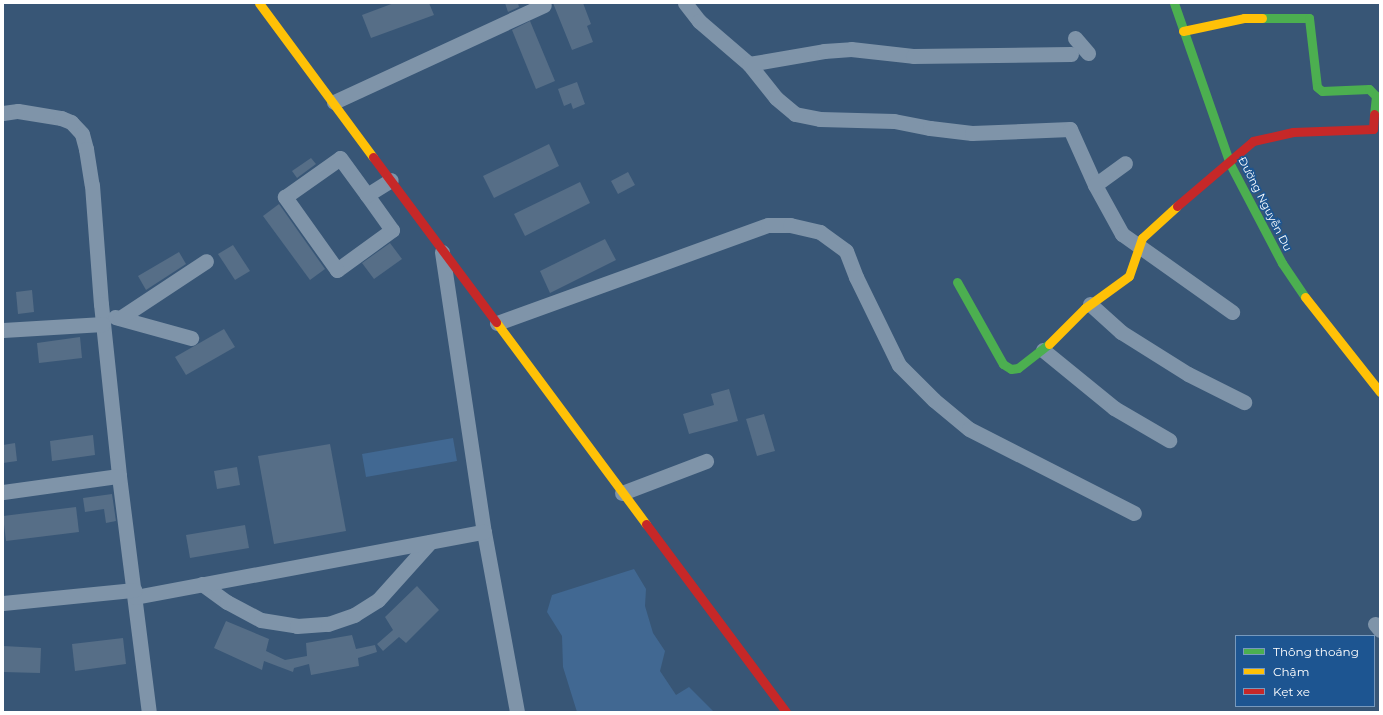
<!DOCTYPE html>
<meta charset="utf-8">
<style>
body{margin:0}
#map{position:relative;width:1383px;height:715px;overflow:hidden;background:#385676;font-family:Montserrat,sans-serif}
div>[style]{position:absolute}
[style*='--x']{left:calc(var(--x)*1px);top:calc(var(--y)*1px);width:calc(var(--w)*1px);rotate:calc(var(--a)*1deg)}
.water>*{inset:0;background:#416892}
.building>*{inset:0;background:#566e87}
.street>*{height:15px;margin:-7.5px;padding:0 7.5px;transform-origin:7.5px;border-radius:7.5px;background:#7f94a9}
.fast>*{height:9px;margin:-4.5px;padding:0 4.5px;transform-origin:4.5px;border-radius:4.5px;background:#4caf50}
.slow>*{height:9px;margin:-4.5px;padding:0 4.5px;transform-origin:4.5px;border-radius:4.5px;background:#ffc107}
.jam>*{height:9px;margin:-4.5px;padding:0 4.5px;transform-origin:4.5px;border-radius:4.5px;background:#c62828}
span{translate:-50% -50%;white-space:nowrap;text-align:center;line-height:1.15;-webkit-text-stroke:3px #1d5591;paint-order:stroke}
.street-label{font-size:11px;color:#fff}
.frame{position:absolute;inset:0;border:4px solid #fff;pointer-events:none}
.legend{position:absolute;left:1235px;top:635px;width:140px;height:72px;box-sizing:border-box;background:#1d5591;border:1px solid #7799bd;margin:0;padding:5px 7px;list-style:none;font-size:12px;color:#fff}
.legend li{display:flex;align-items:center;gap:8px;height:20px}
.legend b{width:20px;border:1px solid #7799bd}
</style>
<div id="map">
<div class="water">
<i style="clip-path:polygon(453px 438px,457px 461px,366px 477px,362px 454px)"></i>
<i style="clip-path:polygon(634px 569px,646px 589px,645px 606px,653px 633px,665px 651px,660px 671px,676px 695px,689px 687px,714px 712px,577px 712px,563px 667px,562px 636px,547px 612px,552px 595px)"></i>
</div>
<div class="building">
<i style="clip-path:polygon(394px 3px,429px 3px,434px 15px,371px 38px,362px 15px)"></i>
<i style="clip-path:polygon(505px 3px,518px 3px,519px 7px,508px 12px)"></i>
<i style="clip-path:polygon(553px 3px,583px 3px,591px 24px,587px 26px,593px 42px,572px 50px)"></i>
<i style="clip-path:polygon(530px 21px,555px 81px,536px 89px,512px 30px)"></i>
<i style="clip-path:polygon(577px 82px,585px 104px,573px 109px,571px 103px,564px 106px,558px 89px)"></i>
<i style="clip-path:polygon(549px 144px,559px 166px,494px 198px,483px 176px)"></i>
<i style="clip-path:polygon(311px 158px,316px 164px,297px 178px,292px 171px)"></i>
<i style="clip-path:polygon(628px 172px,635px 185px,618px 194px,611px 181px)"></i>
<i style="clip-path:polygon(580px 182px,590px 203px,525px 236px,514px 214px)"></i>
<i style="clip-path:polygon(279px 204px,325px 269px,310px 280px,263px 216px)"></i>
<i style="clip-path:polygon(605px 239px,616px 260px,550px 293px,540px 271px)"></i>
<i style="clip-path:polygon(390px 243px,402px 259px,374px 279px,362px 263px)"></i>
<i style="clip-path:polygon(233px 245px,250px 271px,235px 280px,218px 254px)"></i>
<i style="clip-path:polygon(179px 252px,186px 264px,146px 290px,138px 276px)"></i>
<i style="clip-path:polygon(32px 290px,34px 312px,18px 314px,16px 292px)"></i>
<i style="clip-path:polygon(224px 329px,235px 347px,186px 375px,175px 357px)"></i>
<i style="clip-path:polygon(80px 337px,82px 358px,39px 363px,37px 343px)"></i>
<i style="clip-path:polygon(729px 389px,738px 421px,689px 434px,683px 414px,714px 405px,711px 394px)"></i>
<i style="clip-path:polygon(764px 414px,775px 451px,757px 456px,746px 419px)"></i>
<i style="clip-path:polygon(93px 435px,95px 455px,52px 461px,50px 441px)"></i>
<i style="clip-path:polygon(15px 443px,17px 461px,3px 463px,3px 445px)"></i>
<i style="clip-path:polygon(330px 444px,346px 531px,274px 544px,258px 456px)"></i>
<i style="clip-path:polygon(237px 467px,240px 485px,217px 489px,214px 471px)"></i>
<i style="clip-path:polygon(112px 494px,116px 521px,106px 523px,104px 509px,85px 512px,83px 498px)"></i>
<i style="clip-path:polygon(76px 507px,79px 532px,6px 541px,3px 516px)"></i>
<i style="clip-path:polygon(245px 525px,249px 548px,190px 558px,186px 535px)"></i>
<i style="clip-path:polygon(417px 586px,439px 610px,406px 643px,399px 637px,383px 651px,377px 644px,393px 630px,385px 617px)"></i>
<i style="clip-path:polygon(226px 621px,269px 639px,266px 651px,285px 660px,307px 656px,306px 643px,352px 635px,356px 649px,375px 645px,377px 652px,358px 658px,359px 666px,311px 675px,309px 664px,294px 668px,293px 672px,264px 661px,262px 670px,214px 648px)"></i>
<i style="clip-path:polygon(123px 638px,126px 664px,75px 671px,72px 644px)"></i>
<i style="clip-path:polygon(3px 646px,41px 648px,40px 673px,3px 672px)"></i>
</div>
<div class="street">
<i style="--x:685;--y:3;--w:23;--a:52"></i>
<i style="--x:699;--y:21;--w:66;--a:40.7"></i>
<i style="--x:749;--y:64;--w:43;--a:51.5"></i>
<i style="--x:776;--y:98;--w:25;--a:40"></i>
<i style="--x:795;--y:114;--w:25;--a:11"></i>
<i style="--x:820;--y:119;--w:74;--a:1.5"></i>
<i style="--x:894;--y:121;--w:37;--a:11"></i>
<i style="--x:930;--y:128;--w:42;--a:6.8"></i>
<i style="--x:972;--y:133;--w:98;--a:-2.3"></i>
<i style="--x:1070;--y:129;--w:61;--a:65.9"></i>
<i style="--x:1095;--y:185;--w:56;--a:61.1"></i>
<i style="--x:1122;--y:234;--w:135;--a:35.3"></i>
<i style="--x:1075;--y:38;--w:20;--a:49"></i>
<i style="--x:749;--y:64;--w:76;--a:-9.8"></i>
<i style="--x:824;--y:51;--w:27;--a:-4"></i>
<i style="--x:851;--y:49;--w:62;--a:6.4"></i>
<i style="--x:913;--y:56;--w:158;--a:-0.7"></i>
<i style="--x:334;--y:102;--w:231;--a:-24.8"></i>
<i style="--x:3;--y:113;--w:15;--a:-8"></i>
<i style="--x:18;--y:111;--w:44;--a:9.2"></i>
<i style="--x:61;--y:118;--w:11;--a:22"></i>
<i style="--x:71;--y:122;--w:16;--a:47"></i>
<i style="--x:82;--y:134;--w:16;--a:75"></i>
<i style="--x:86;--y:149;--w:36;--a:81"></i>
<i style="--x:92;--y:185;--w:119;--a:85.7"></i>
<i style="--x:101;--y:304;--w:173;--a:84"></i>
<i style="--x:119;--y:476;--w:238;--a:82.8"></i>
<i style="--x:1095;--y:185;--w:37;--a:-36"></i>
<i style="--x:367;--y:195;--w:43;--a:54.5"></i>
<i style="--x:392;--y:230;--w:68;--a:144"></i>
<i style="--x:337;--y:270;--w:90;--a:-125.5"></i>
<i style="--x:285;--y:197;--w:67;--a:-35.3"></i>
<i style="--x:340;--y:158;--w:46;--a:53.9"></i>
<i style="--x:367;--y:195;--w:28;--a:-32"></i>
<i style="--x:442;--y:252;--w:283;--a:81.5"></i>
<i style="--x:484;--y:532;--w:183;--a:79.6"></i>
<i style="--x:1090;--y:304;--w:42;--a:42.1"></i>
<i style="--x:1121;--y:332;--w:79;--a:32.1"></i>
<i style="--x:1188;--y:374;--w:63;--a:26.6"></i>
<i style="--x:115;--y:317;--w:79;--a:15.4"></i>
<i style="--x:120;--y:318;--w:103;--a:-33.5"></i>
<i style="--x:497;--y:323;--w:288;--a:-19.9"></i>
<i style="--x:768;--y:225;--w:22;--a:0"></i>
<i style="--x:790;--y:225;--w:31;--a:13"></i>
<i style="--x:820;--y:232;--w:32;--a:36"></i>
<i style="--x:846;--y:251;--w:28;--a:69"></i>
<i style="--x:856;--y:277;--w:98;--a:64"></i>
<i style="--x:899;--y:365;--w:49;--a:45"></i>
<i style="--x:934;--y:400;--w:45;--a:39.6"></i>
<i style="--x:969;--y:429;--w:185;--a:27"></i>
<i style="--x:3;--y:330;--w:100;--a:-3.4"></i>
<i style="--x:1043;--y:350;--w:92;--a:39.2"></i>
<i style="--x:1114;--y:408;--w:64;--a:30.2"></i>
<i style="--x:3;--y:492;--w:117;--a:-7.9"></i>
<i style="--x:622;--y:493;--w:90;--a:-20.9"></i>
<i style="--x:202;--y:584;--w:31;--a:36"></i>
<i style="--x:227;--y:602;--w:38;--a:28"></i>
<i style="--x:261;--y:620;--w:36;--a:9"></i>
<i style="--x:297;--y:626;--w:31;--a:-4"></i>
<i style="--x:328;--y:624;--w:28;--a:-19"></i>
<i style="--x:354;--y:615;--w:28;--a:-32"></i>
<i style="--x:378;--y:600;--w:78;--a:-48.1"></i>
<i style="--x:135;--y:597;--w:355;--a:-10.6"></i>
<i style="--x:3;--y:603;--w:132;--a:-5.7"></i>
<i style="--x:1375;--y:624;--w:8;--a:50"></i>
</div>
<div class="fast">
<i style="--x:1174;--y:3;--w:170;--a:70.8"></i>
<i style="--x:1230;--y:164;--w:112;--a:62.3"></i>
<i style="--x:1282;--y:263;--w:41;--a:55.9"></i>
<i style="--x:1262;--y:18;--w:47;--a:0"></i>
<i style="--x:1309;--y:18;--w:69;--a:83.4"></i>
<i style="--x:1317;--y:87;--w:6;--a:39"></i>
<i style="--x:1322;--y:91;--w:47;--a:-2.4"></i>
<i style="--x:1369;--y:89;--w:10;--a:45"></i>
<i style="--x:1376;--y:96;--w:18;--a:96"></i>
<i style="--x:957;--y:282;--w:94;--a:60.7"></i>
<i style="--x:1003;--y:364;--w:9;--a:32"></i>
<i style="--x:1011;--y:369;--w:7;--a:-8"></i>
<i style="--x:1018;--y:368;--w:39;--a:-38"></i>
</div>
<div class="slow">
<i style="--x:259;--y:3;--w:192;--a:53.5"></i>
<i style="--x:1183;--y:31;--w:62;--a:-12"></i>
<i style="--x:1244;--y:18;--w:18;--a:0"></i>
<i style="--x:1305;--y:297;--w:121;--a:51.7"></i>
<i style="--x:496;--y:322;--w:252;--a:53.4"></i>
<i style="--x:1049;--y:344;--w:51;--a:-45"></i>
<i style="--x:1085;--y:308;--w:54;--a:-36"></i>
<i style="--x:1129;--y:276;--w:40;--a:-71.1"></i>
<i style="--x:1142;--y:238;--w:47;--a:-42.4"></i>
</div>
<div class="jam">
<i style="--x:373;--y:157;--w:206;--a:53.3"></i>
<i style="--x:1177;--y:206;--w:100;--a:-40.5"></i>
<i style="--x:1253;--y:141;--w:41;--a:-12.7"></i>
<i style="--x:1293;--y:132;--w:80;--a:-2.1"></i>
<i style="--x:1373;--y:129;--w:15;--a:-86"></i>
<i style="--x:646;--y:524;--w:234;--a:53.3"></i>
</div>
<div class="street-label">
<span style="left:1265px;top:204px;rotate:63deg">Đường Nguyễn Du</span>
</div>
<div class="frame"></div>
<ul class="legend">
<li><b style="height:5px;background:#4caf50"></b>Thông thoáng</li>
<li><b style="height:5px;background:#ffc107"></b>Chậm</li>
<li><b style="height:5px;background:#c62828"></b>Kẹt xe</li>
</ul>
</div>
